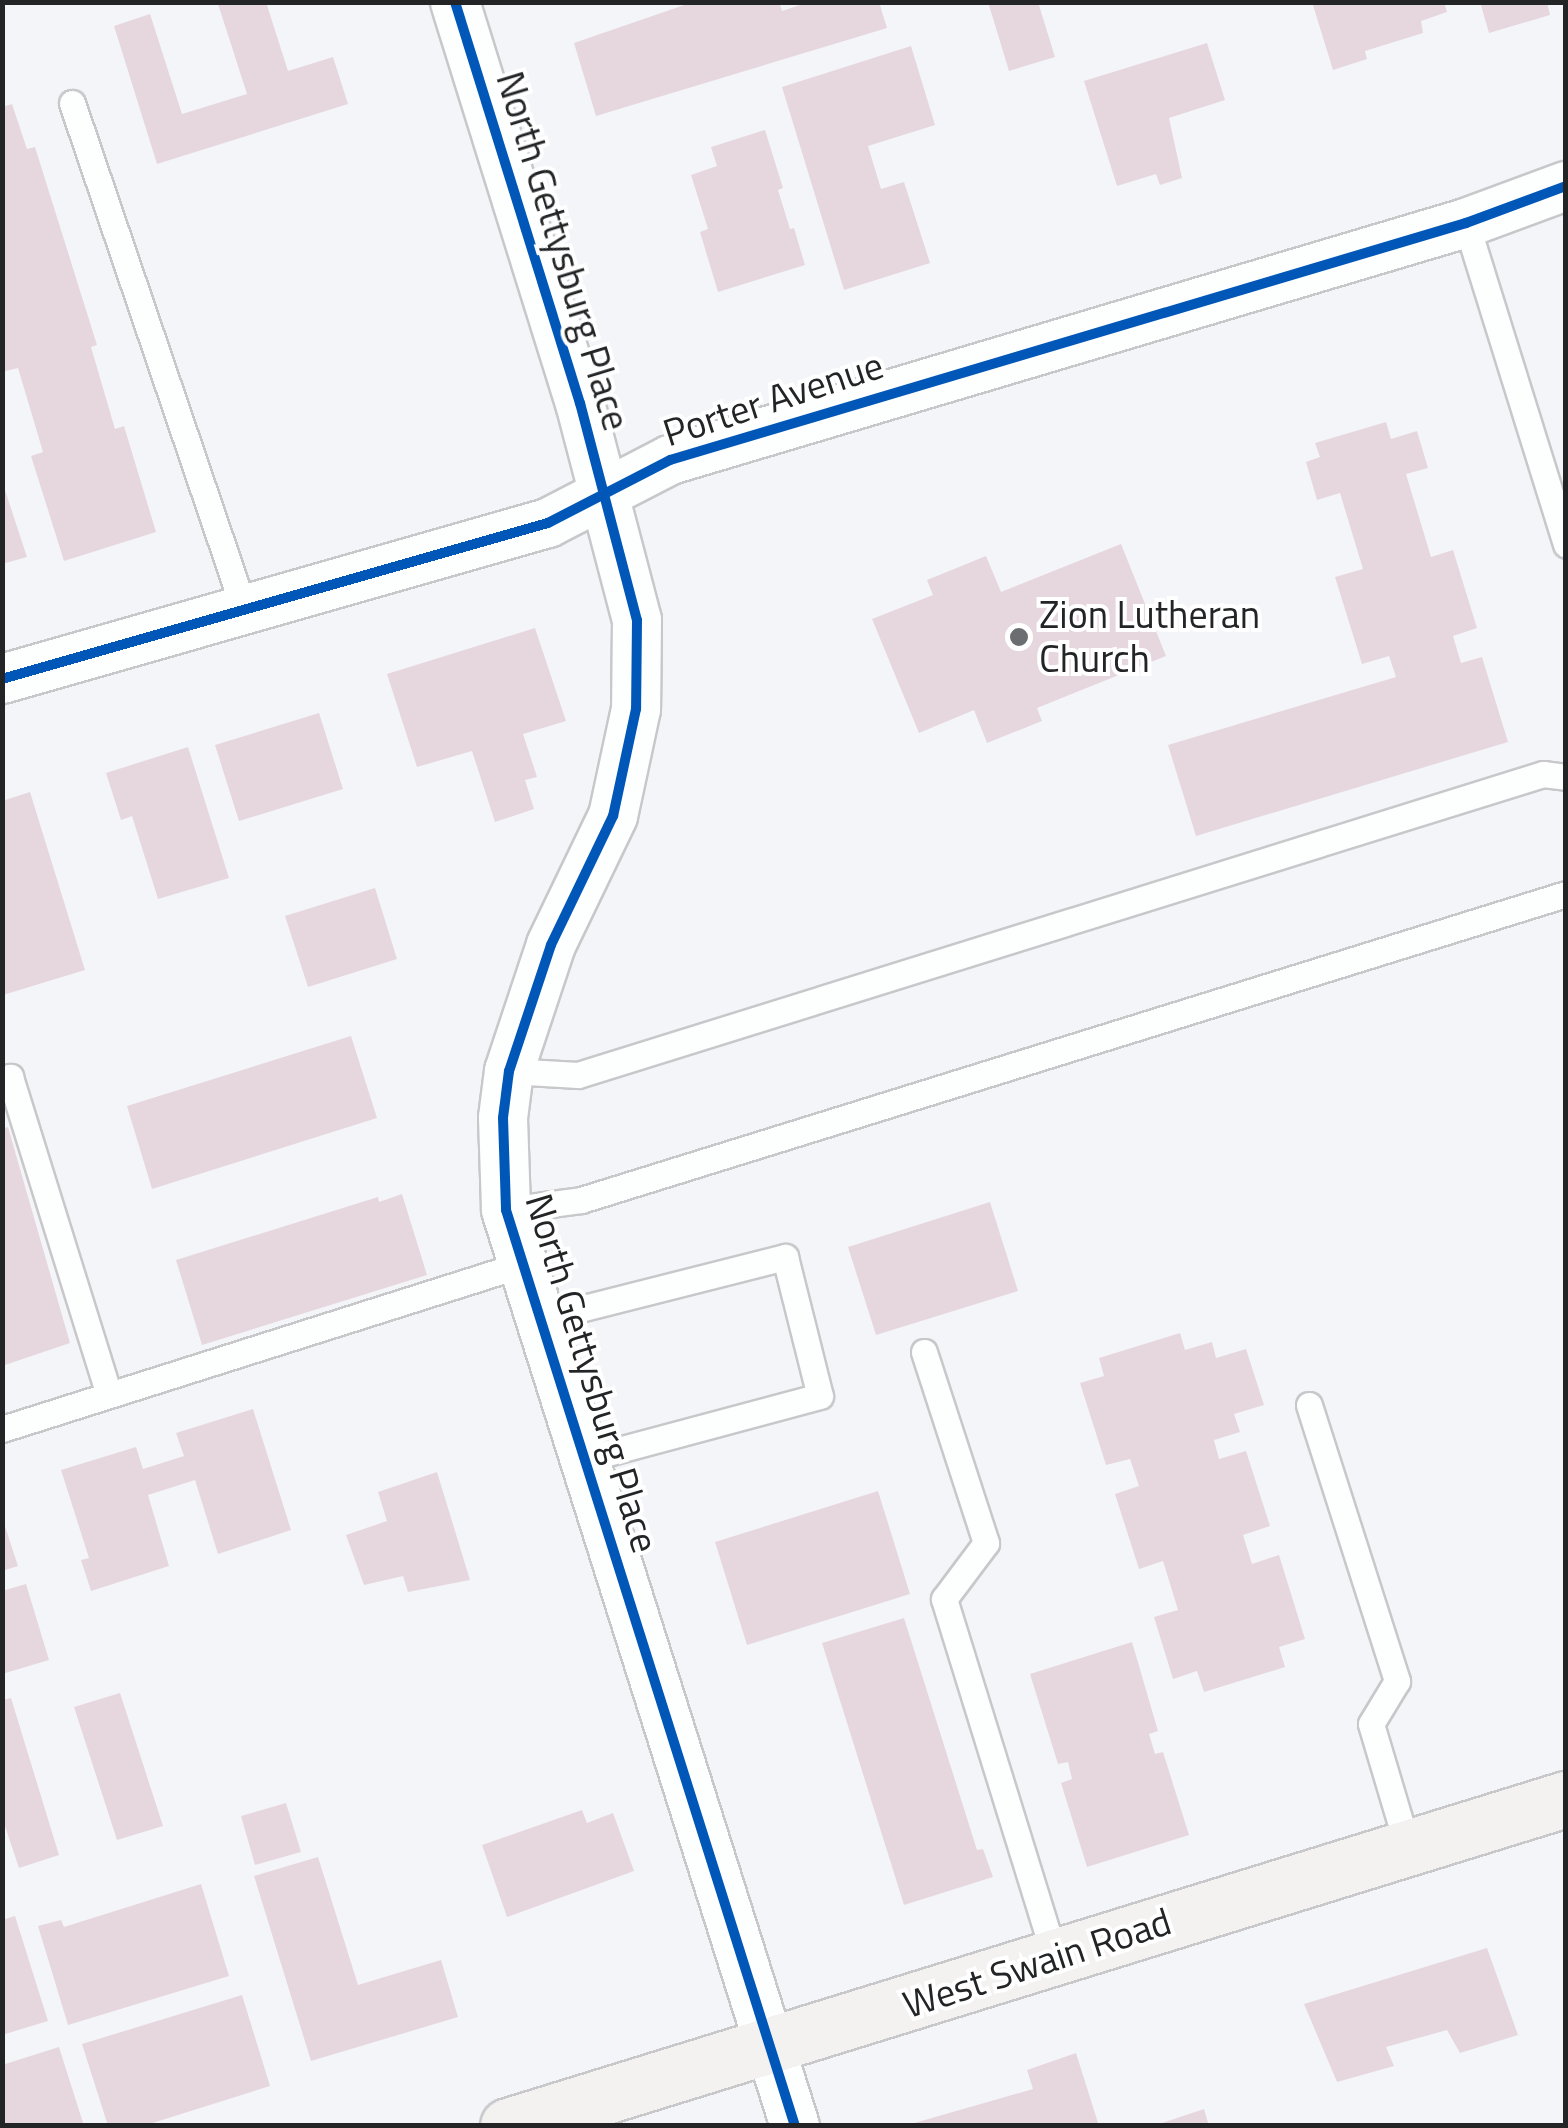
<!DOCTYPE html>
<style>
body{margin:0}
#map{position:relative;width:1568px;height:2128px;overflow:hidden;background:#f4f5f9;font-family:"Titillium Web",sans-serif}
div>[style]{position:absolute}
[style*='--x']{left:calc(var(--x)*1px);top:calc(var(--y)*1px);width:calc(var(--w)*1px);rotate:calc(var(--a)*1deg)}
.building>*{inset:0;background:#e6d7de}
.roads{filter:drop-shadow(2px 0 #c8c8cb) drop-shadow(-2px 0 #c8c8cb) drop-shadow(0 2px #c8c8cb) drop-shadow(0 -2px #c8c8cb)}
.lane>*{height:25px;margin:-12.5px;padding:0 12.5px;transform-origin:12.5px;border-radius:12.5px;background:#fdfefe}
.street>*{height:48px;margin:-24px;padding:0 24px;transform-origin:24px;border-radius:24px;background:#fdfefe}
.secondary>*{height:55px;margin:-27.5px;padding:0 27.5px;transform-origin:27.5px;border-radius:27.5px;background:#f4f2f1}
.cycleway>*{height:10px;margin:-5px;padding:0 5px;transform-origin:5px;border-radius:5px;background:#0057b8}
.dots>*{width:28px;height:28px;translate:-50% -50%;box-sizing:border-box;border:5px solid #fff;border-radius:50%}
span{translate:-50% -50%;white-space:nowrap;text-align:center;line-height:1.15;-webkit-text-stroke:8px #fff;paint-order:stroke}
.street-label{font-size:38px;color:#232426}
.poi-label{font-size:38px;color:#232426}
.left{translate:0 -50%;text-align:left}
.frame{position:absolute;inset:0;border:5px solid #232426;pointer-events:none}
</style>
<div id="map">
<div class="building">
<i style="clip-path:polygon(266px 2px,288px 71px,333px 57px,348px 104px,157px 164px,114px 26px,150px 14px,182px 114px,247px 94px,218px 4px)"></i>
<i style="clip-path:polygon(693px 2px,779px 2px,782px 11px,809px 2px,879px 2px,887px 28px,596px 116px,574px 43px)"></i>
<i style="clip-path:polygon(988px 2px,1038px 2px,1055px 57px,1009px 71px)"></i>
<i style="clip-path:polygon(1312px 2px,1444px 2px,1447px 12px,1421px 21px,1423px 33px,1365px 51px,1367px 59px,1333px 70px)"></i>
<i style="clip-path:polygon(1480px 2px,1547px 2px,1550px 15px,1489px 33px)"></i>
<i style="clip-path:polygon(1207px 43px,1225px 100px,1169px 118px,1182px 178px,1160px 185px,1156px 174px,1117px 186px,1084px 81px)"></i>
<i style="clip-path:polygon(911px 46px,935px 125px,868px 146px,881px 189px,904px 182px,930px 263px,844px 290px,782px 87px)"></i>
<i style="clip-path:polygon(12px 104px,27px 149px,35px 147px,97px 345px,91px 347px,115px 429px,124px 426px,156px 532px,64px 561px,31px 456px,43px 452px,18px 368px,2px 372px,2px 107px)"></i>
<i style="clip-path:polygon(765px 130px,783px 188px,778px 190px,790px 229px,794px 228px,805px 265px,718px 292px,700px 232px,708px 229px,691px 175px,717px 166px,711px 147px)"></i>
<i style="clip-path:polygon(1386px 422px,1391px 439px,1417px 431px,1428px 468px,1406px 474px,1431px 557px,1453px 550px,1477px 628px,1453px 636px,1461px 663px,1482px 657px,1508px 742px,1196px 836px,1168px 745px,1396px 677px,1389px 656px,1362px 664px,1335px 577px,1363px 569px,1340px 493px,1317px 500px,1306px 462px,1320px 457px,1315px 443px)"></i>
<i style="clip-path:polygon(2px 481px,27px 557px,2px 564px)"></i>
<i style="clip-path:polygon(1121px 544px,1166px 656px,1037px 708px,1042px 721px,987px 743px,974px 710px,919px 733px,872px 619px,933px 595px,927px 580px,986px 556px,1001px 592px)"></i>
<i style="clip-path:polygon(535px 628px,566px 721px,523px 734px,537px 777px,525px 780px,534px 809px,495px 822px,472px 751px,417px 767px,387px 674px)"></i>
<i style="clip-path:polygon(319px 713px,343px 789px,239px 821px,215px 745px)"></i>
<i style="clip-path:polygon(188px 747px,229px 878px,158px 899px,132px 816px,121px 820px,106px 773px)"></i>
<i style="clip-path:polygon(30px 792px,85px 970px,3px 995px,2px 801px)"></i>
<i style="clip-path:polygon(375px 888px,397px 959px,308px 987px,285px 916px)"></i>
<i style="clip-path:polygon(351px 1036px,377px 1118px,152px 1189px,127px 1106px)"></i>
<i style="clip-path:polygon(8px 1127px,70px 1343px,2px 1366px,2px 1129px)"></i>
<i style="clip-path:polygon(402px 1194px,427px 1275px,202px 1345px,176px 1260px,378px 1197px,379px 1202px)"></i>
<i style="clip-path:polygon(990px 1202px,1018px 1291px,876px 1335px,848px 1247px)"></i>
<i style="clip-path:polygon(1180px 1333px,1185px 1350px,1212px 1342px,1216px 1358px,1246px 1349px,1264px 1405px,1234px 1414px,1240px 1432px,1214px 1440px,1219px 1459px,1246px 1451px,1270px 1526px,1243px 1535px,1252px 1564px,1279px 1555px,1305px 1639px,1279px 1647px,1285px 1667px,1204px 1692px,1197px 1671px,1173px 1679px,1154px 1617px,1178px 1610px,1163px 1561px,1139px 1569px,1115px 1494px,1139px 1486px,1130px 1459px,1106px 1465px,1080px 1383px,1104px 1376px,1099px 1358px)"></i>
<i style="clip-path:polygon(253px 1409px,291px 1530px,218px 1554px,195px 1480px,148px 1495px,169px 1566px,91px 1591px,81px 1560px,89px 1558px,61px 1470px,136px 1447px,143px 1469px,184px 1456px,176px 1433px)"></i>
<i style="clip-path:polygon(437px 1472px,470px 1580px,408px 1592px,403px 1576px,364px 1585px,346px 1535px,387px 1521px,378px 1492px)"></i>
<i style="clip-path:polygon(878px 1491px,910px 1594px,747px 1645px,715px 1542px)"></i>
<i style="clip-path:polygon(2px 1517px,18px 1566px,2px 1571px)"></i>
<i style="clip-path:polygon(26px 1584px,49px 1660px,2px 1674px,2px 1591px)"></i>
<i style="clip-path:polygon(904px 1618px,977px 1850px,983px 1849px,993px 1877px,904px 1905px,822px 1643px)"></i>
<i style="clip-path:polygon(1132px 1642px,1158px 1731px,1149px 1734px,1155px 1754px,1163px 1752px,1189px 1835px,1087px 1867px,1061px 1783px,1072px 1779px,1068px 1762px,1058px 1764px,1030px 1674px)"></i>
<i style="clip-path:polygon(120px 1693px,163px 1826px,117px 1840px,74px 1707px)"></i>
<i style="clip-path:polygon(11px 1698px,59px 1855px,19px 1868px,2px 1817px,2px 1700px)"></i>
<i style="clip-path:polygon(286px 1803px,301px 1852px,255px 1865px,241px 1816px)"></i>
<i style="clip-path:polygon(582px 1810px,587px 1823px,613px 1813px,634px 1871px,507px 1917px,482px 1845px)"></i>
<i style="clip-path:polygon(318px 1857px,358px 1985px,441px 1960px,458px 2017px,311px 2061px,254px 1876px)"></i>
<i style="clip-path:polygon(201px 1884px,229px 1976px,68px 2025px,38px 1926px,61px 1920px,64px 1927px)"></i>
<i style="clip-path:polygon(15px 1916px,48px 2021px,2px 2035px,2px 1920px)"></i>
<i style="clip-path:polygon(1487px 1948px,1518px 2035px,1460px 2053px,1447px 2030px,1386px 2047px,1394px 2066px,1337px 2082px,1304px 2004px)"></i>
<i style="clip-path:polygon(242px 1995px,270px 2086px,143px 2126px,108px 2126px,82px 2044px)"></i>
<i style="clip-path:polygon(59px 2047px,84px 2126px,2px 2126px,2px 2065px)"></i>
<i style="clip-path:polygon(1076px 2053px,1099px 2126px,904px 2126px,1033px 2089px,1027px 2070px)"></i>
<i style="clip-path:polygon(1204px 2109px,1209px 2126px,1156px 2126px,1156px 2125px)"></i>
</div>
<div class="roads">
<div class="lane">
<i style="--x:72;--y:103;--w:534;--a:71.23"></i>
<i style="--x:1466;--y:223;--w:337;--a:72.7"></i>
<i style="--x:509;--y:1071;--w:69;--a:3.3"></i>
<i style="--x:578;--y:1075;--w:1011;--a:-17.32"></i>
<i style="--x:1543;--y:774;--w:23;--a:7"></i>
<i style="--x:2;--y:1080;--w:9;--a:-21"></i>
<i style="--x:10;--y:1077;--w:333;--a:72.7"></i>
<i style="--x:506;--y:1210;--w:76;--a:-7.6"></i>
<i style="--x:581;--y:1200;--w:1031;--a:-17.26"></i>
<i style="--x:540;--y:1319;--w:253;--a:-14.2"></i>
<i style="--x:785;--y:1257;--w:143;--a:75.9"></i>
<i style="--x:820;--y:1396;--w:243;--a:165"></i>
<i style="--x:924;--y:1352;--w:201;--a:72"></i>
<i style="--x:986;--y:1543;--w:70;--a:126.9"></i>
<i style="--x:944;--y:1599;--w:376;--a:72.8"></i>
<i style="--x:1309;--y:1405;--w:290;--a:72.3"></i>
<i style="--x:1397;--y:1681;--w:50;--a:121.2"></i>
<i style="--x:1371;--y:1724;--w:126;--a:73.4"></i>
<i style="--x:2;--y:1429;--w:547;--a:-17.57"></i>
</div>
<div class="street">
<i style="--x:455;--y:2;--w:420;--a:72.7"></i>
<i style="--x:580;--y:403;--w:224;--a:75.3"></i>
<i style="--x:637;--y:620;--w:89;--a:90.6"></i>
<i style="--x:636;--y:709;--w:109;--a:102.1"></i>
<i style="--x:613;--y:816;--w:143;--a:115.7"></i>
<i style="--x:551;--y:945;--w:133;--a:108.4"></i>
<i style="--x:509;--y:1071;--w:47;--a:97.3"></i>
<i style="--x:503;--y:1118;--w:92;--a:88.1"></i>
<i style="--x:506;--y:1210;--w:961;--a:72.49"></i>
<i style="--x:2;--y:679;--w:568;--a:-15.95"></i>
<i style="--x:548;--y:523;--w:137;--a:-27.3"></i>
<i style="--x:670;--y:460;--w:831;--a:-16.58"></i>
<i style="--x:1466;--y:223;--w:107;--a:-20.3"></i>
</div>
<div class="secondary">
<i style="--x:508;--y:2126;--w:1107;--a:-17.18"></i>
</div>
</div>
<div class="cycleway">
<i style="--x:455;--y:2;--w:420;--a:72.7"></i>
<i style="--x:580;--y:403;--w:224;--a:75.3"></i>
<i style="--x:637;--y:620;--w:89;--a:90.6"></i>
<i style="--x:636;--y:709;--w:109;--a:102.1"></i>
<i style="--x:613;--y:816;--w:143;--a:115.7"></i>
<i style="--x:551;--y:945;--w:133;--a:108.4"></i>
<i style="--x:509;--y:1071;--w:47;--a:97.3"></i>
<i style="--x:503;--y:1118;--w:92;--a:88.1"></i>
<i style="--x:506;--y:1210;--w:961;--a:72.49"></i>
<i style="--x:2;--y:679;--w:568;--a:-15.95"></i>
<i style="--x:548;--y:523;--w:137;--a:-27.3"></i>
<i style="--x:670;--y:460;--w:831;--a:-16.58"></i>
<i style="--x:1466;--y:223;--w:107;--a:-20.3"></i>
</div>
<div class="dots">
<i style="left:1019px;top:637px;background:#6c6d70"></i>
</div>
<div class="street-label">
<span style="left:563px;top:251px;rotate:73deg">North Gettysburg Place</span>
<span style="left:773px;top:399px;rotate:-18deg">Porter Avenue</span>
<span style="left:592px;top:1373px;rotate:73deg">North Gettysburg Place</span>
<span style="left:1037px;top:1963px;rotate:-18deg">West Swain Road</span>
</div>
<div class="poi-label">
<span class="left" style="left:1039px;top:637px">Zion Lutheran<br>Church</span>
</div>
<div class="frame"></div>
</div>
